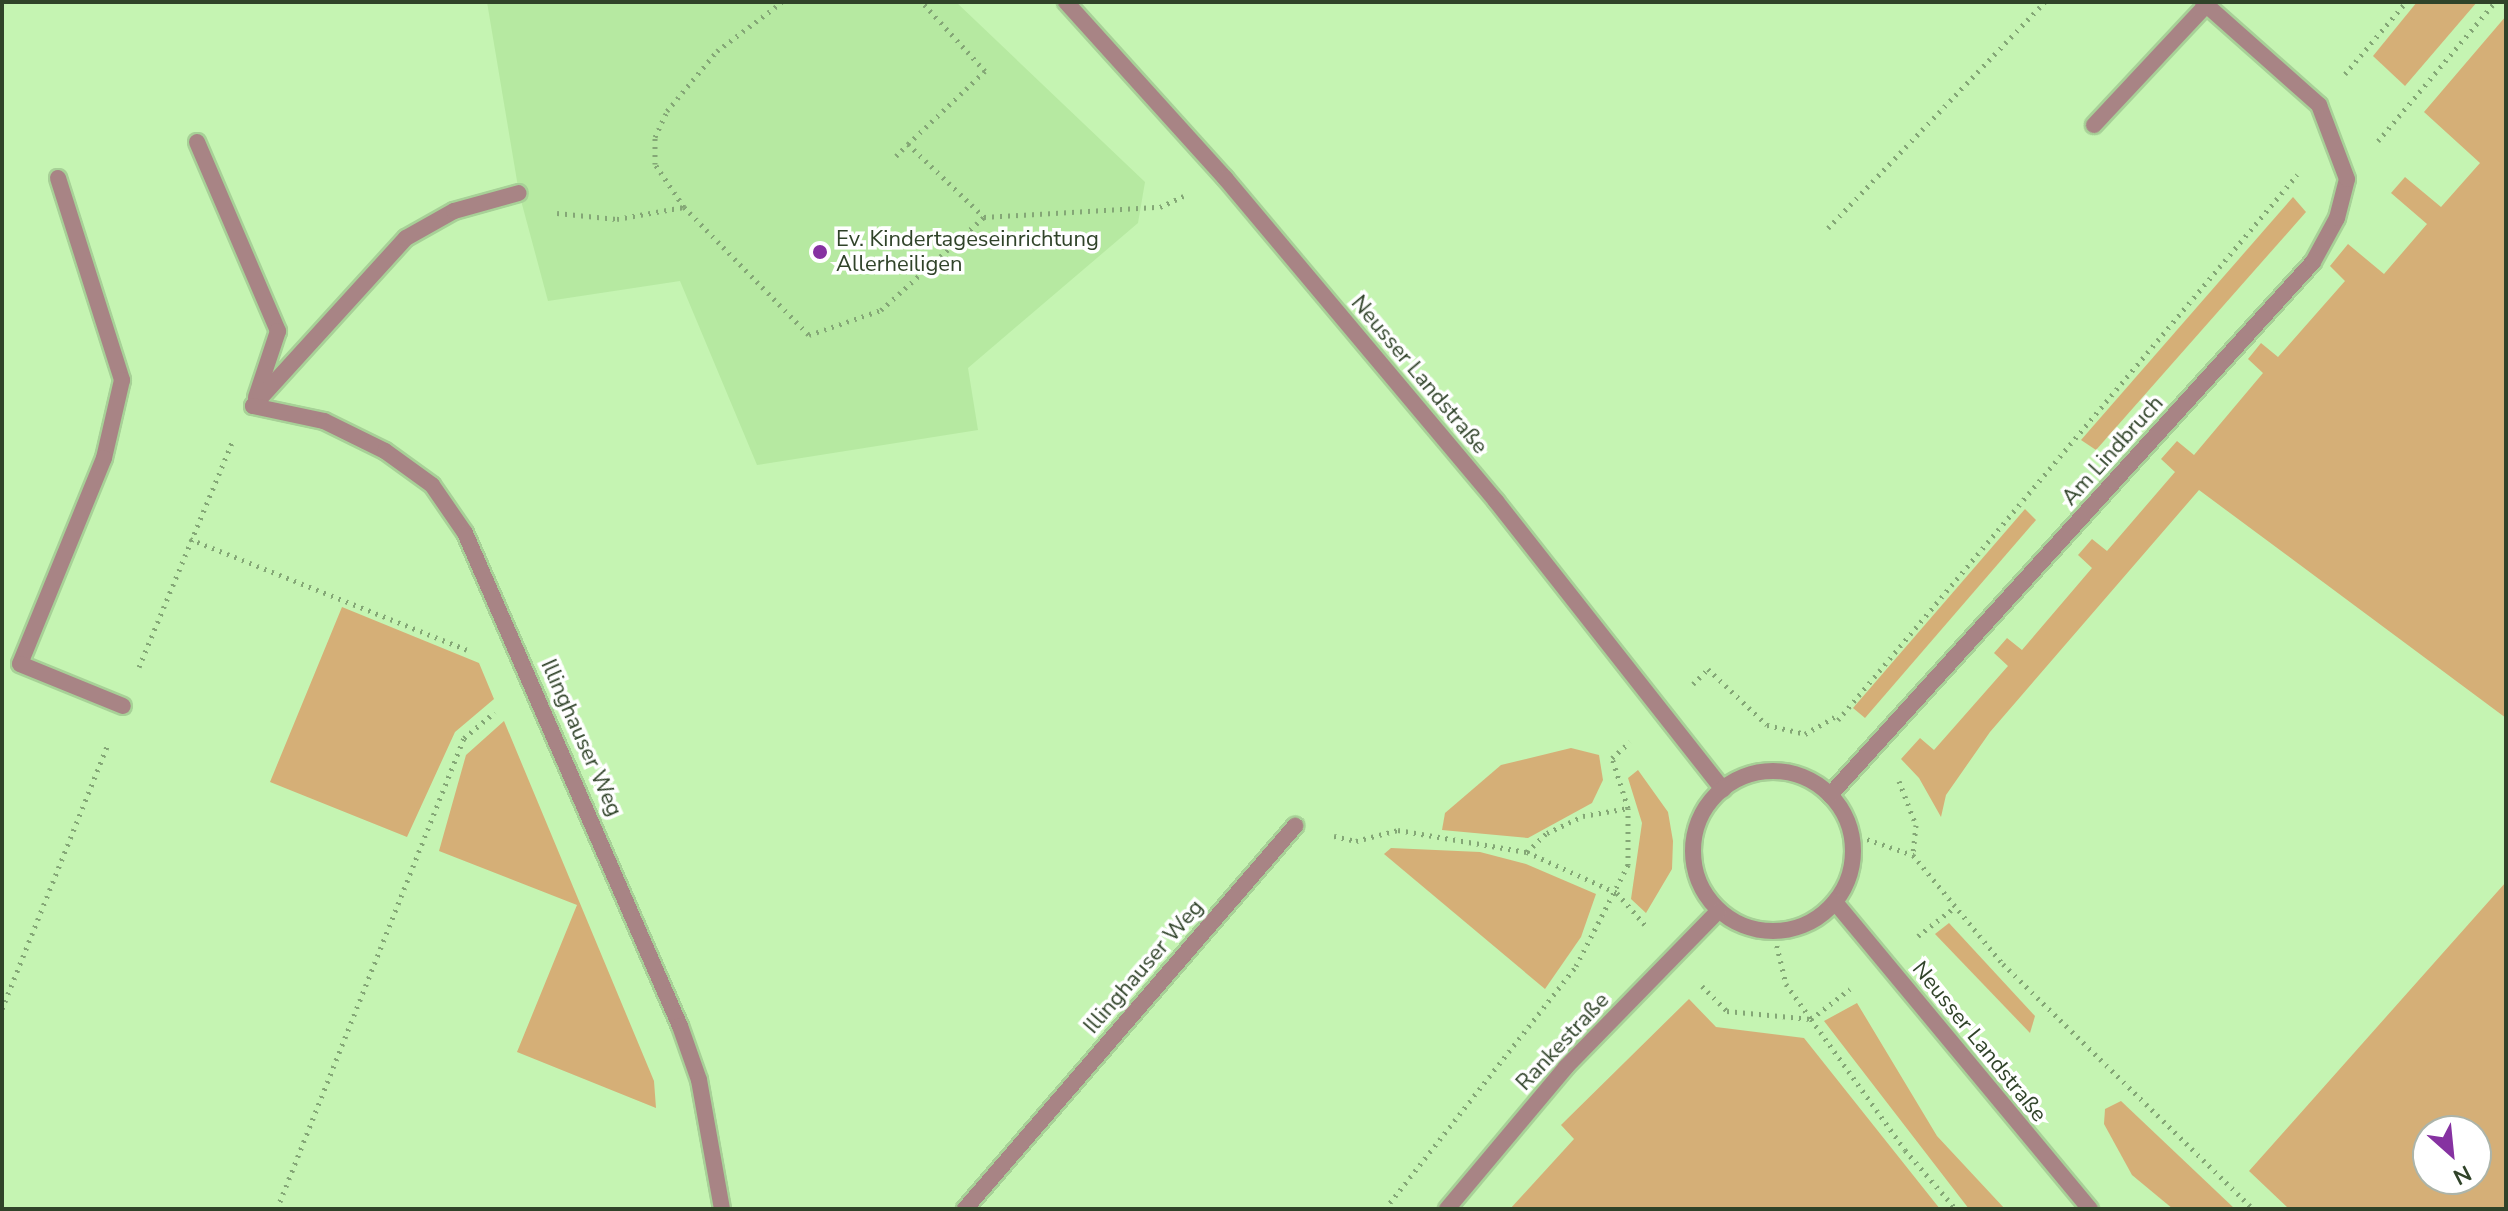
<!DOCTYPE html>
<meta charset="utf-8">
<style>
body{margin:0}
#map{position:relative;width:2508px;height:1211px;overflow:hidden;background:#c5f4b2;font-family:"Nunito Sans",sans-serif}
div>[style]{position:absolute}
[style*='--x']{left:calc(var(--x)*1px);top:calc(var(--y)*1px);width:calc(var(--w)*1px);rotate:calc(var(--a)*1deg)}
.built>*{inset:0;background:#b6e9a1}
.green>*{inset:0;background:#d5af77}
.path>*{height:5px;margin-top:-2.5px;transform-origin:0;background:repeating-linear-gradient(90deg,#84a776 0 2px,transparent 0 8px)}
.roads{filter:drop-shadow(2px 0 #a7d197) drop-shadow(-2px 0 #a7d197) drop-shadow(0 2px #a7d197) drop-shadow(0 -2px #a7d197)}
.service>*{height:16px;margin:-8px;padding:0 8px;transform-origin:8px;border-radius:8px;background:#a88485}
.minor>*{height:16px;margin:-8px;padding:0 8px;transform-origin:8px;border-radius:8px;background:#a88485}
.minor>.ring{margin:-8px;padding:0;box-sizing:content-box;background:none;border:16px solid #a88485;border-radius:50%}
.dots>*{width:22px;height:22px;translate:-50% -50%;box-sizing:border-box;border:4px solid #fff;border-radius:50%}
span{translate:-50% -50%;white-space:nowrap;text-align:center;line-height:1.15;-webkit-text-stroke:7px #fff;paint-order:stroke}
.poi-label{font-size:22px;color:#304329}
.left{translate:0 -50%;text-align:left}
.street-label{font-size:22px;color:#304329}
.frame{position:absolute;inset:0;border:4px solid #304329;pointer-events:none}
.north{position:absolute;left:2412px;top:1115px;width:80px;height:80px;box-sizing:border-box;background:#fff;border:2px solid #acb4a9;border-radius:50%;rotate:153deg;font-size:22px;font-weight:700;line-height:32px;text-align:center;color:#304329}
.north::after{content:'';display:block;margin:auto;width:28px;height:36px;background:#8632a1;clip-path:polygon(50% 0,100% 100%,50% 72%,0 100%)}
</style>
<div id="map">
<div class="built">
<i style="clip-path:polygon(487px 2px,956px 2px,1145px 182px,1138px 223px,968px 368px,978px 430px,757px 465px,680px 281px,548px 301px,519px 193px)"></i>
</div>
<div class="green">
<i style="clip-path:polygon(2417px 2px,2477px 2px,2405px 86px,2373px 56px)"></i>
<i style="clip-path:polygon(2506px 16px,2506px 718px,2199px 490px,1990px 732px,1946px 795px,1941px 817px,1919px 778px,1901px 759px,1920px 738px,1934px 750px,2008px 666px,1994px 653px,2007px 638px,2022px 650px,2092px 568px,2078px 555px,2092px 539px,2107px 551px,2175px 472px,2161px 459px,2177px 441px,2194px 455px,2263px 373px,2248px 359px,2261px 343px,2278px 357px,2345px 281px,2330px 266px,2348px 244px,2384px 274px,2427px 224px,2391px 193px,2405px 177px,2441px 207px,2480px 163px,2424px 112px)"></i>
<i style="clip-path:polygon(2293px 197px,2306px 212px,2096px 450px,2081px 440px)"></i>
<i style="clip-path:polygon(2025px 509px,2036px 520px,1865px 718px,1853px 708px)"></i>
<i style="clip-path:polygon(342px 607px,479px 663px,494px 699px,455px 732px,407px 837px,270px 782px)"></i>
<i style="clip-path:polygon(504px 721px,654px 1081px,656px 1108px,517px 1052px,577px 905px,439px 851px,466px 755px)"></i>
<i style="clip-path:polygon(1571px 748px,1599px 755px,1603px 780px,1592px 803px,1528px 838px,1442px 830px,1445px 813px,1501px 765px)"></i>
<i style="clip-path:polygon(1638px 770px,1668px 812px,1673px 841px,1672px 869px,1646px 913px,1631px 899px,1642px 823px,1628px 778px)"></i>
<i style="clip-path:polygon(1391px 848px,1480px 852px,1526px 864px,1596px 894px,1581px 937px,1545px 989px,1384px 854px)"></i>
<i style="clip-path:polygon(evenodd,2506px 882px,2506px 1209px,2289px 1209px,2249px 1171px,2506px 882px,2428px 1131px,2476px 1131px,2476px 1179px,2428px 1179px,2428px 1131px)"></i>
<i style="clip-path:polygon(1949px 923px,2035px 1016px,2030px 1033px,1935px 934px)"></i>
<i style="clip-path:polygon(1689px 999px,1716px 1027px,1804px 1038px,1940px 1209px,1510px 1209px,1574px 1139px,1561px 1125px)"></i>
<i style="clip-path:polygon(1857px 1003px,1937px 1136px,2005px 1209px,1969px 1209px,1824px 1021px)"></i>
<i style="clip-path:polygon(2121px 1101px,2235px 1209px,2173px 1209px,2132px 1175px,2104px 1124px,2105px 1109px)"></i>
</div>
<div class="path">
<i style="--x:2345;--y:74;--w:94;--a:-49.7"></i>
<i style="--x:2378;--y:141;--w:182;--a:-49.9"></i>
<i style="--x:908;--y:144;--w:106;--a:-43.5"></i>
<i style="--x:985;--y:71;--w:93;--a:-132.4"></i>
<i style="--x:896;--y:156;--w:17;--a:-45"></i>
<i style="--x:908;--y:144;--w:105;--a:43.8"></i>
<i style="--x:984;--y:217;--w:176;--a:-3.3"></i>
<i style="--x:1160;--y:207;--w:26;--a:-25"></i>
<i style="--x:684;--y:207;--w:52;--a:-124"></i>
<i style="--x:655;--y:164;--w:27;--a:-90"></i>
<i style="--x:655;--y:137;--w:29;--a:-65"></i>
<i style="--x:667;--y:111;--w:78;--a:-50.2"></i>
<i style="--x:717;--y:51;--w:81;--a:-37"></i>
<i style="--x:557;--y:213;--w:60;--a:5.7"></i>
<i style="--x:617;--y:219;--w:68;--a:-10.2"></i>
<i style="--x:684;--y:207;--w:179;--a:45.7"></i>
<i style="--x:809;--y:335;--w:76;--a:-19.1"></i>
<i style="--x:881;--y:310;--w:139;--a:-42.1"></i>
<i style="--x:1828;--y:228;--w:313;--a:-46.2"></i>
<i style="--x:190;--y:539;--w:298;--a:21.8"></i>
<i style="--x:139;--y:667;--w:243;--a:-67.5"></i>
<i style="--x:1693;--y:684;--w:21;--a:-45"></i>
<i style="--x:1708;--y:669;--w:81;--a:43.5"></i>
<i style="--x:1767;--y:725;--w:39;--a:13"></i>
<i style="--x:1805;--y:734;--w:34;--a:-30"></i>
<i style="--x:1838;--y:720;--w:713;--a:-49.9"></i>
<i style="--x:1899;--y:781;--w:47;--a:68.9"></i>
<i style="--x:1916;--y:825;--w:30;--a:96"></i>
<i style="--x:1852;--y:834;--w:65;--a:19"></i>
<i style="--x:1913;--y:855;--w:141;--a:50.5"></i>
<i style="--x:2003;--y:964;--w:350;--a:44.4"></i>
<i style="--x:1334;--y:836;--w:23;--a:13"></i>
<i style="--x:1356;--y:841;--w:43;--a:-14.7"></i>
<i style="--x:1398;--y:830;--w:131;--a:9.7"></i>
<i style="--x:1527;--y:852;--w:28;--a:-44"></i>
<i style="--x:1547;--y:833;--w:40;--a:-25"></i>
<i style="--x:1583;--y:816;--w:46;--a:-10.1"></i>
<i style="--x:1628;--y:808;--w:52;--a:-107.7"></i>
<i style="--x:1612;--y:758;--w:24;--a:-42"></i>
<i style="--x:1527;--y:852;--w:99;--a:24.5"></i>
<i style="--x:1617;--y:893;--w:44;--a:48.7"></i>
<i style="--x:1773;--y:930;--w:56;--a:76.5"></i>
<i style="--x:1786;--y:984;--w:43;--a:54.5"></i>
<i style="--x:1811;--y:1019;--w:49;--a:-37.6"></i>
<i style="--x:1918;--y:936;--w:47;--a:-38.1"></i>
<i style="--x:1702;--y:986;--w:35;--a:45"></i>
<i style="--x:1727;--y:1011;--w:84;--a:5.4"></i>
<i style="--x:1811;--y:1019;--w:161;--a:54.3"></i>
<i style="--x:1905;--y:1150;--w:78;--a:49.2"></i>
<i style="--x:2;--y:1009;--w:283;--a:-68.2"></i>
<i style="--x:277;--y:1209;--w:507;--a:-68.35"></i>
<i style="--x:464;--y:738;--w:40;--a:-40"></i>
<i style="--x:1385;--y:1209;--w:309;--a:-51.8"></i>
<i style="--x:1576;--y:966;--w:114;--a:-62.8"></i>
<i style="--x:1628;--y:865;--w:57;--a:-90"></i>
</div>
<div class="roads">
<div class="service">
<i style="--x:2094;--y:125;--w:168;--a:-46.9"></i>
<i style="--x:197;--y:142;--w:206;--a:66.8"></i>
<i style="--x:278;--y:331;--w:70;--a:108.4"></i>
<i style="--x:58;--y:178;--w:212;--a:72.4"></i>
<i style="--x:122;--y:380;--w:80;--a:103"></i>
<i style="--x:104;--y:458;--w:222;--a:112.2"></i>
<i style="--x:20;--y:664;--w:111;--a:22.2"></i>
<i style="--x:253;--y:406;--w:227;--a:-47.7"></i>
<i style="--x:406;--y:238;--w:55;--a:-29.4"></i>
<i style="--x:454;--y:211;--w:67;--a:-15.5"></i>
</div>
<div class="minor">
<i style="--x:1066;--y:2;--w:237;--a:47.9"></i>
<i style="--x:1225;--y:178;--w:422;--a:50"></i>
<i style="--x:1496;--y:501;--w:367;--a:51.8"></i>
<i style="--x:253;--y:406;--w:73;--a:11.9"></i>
<i style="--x:324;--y:421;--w:68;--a:26.2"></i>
<i style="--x:385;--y:451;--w:58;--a:35.9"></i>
<i style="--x:432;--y:485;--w:58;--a:55.5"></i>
<i style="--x:465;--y:533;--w:538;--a:66.44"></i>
<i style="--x:680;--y:1026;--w:57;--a:70.6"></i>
<i style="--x:699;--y:1080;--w:131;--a:79.9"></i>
<i class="ring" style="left:1693px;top:771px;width:144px;height:144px"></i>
<i style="--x:1830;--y:795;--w:719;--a:-47.82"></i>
<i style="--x:2313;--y:262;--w:50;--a:-61.4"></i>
<i style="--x:2337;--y:218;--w:40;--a:-75.6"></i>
<i style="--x:2347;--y:179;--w:79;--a:-110.7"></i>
<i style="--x:2319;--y:105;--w:155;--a:-138.4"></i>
<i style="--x:1835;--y:902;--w:399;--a:50.3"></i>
<i style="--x:965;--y:1209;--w:506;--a:-49.25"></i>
<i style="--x:1447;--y:1209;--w:185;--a:-50"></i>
<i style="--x:1566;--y:1067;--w:218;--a:-45.7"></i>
</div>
</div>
<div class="dots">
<i style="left:820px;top:252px;background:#8632a1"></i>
</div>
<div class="poi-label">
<span class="left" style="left:836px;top:252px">Ev. Kindertageseinrichtung<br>Allerheiligen</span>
</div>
<div class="street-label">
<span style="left:1419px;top:375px;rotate:50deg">Neusser Landstraße</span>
<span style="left:2113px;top:451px;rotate:-48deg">Am Lindbruch</span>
<span style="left:581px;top:738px;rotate:66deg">Illinghauser Weg</span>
<span style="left:1144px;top:967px;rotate:-49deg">Illinghauser Weg</span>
<span style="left:1563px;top:1042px;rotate:-47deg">Rankestraße</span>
<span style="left:1979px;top:1042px;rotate:51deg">Neusser Landstraße</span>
</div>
<div class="frame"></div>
<div class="north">N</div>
</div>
